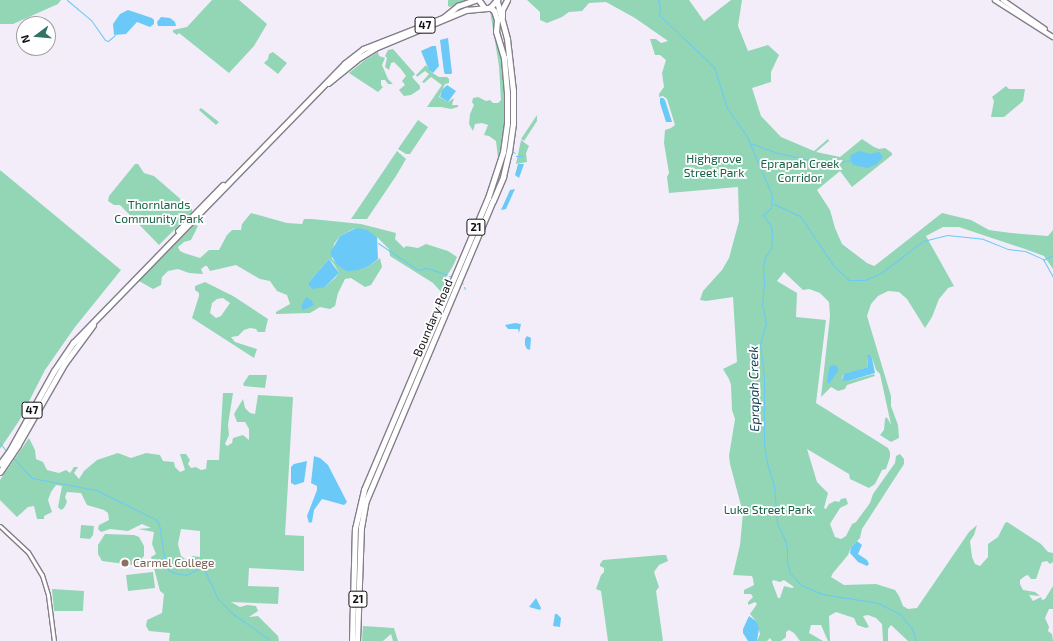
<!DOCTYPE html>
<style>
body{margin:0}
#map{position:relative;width:1053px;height:641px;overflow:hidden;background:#f3edfa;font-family:"Exo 2",sans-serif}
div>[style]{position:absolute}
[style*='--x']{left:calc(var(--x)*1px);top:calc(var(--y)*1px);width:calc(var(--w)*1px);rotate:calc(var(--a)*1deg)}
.green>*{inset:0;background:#92d6b5}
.water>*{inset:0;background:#6ac9f7}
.stream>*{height:1px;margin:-0.5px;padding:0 0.5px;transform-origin:0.5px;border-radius:0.5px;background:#6ac9f7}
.roads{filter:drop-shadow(1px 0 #837e89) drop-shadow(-1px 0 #837e89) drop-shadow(0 1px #837e89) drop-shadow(0 -1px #837e89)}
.minor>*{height:3px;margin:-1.5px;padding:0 1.5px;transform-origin:1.5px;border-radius:1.5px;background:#fff}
.major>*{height:3.5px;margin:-1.75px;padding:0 1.75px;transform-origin:1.75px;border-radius:1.75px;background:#fff}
.highway>*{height:4.5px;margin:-2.25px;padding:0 2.25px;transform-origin:2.25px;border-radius:2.25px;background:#fff}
.dots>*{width:11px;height:11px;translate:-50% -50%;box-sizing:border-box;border:2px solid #fff;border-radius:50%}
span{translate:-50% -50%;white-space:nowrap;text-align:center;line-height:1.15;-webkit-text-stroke:3.5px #fff;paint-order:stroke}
.shield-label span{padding:1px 3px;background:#fff;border:1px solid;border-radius:3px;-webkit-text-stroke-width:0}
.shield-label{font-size:11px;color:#131115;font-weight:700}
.park-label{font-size:12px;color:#166044}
.street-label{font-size:12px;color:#131115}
.education-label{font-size:12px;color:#785e54}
.left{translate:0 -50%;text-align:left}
.water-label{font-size:13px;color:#133d50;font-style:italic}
.north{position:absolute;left:16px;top:16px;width:40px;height:40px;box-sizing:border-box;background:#fff;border:1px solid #a1a0a1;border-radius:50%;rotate:254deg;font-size:11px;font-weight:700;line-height:16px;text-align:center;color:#131115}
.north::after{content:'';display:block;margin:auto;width:14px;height:18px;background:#317364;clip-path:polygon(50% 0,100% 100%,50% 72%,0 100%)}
</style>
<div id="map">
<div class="green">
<i style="clip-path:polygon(0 0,61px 0,58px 4px,13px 24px,0 24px)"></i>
<i style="clip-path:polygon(212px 0,239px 0,267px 24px,254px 46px,229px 73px,179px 33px,177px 35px,173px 32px,173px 30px,187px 27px)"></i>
<i style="clip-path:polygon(448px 0,467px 0,450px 7px,448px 6px)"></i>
<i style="clip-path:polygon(evenodd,527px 0,689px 0,704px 21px,731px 0,742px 0,738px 26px,748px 51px,768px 45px,779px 55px,771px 72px,771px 82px,752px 88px,761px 116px,781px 137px,814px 151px,828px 139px,829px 141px,816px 152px,840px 157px,862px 139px,874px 147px,879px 149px,885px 148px,892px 153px,892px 155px,852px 187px,840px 171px,817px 190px,830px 210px,835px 228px,842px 244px,867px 263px,874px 266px,877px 264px,942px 213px,971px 220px,989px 230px,1011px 233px,1048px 236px,1053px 230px,1053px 269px,1044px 256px,1025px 249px,959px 227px,943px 227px,926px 236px,954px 286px,948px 288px,939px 299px,932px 317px,925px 328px,907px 299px,899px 292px,888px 291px,878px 296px,871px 304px,867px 316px,891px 396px,891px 406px,898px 425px,899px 438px,891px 442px,880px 435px,884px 430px,885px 419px,886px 417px,888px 419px,891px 425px,890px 420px,880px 374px,876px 370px,871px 355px,867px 357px,868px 367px,843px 375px,842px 379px,848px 381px,874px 374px,875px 376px,847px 385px,845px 389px,838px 391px,831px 387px,821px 397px,830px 316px,829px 302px,820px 293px,809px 289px,803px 290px,784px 272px,777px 281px,797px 293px,796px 317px,826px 320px,816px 403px,888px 448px,890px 452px,890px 457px,886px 469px,882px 470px,875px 484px,869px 488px,850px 479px,849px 474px,807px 449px,817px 482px,828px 493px,824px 508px,826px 509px,829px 504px,835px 501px,839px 502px,841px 499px,846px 498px,848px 504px,840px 508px,830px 524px,835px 537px,841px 539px,846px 536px,852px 524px,856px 522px,870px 503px,873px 494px,895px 463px,896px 456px,900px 454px,904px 459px,904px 464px,862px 529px,860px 538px,851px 547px,848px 555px,833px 573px,831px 577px,844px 585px,876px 584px,895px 590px,899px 596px,903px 606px,908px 609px,917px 608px,969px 532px,977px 525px,974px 535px,970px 541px,972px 557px,975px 564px,980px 566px,988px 557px,988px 544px,998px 537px,1005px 523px,1007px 522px,1041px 544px,1048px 552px,1053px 553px,1053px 562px,1050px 564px,1047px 561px,1042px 562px,1036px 579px,1031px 579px,1028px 575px,1025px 576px,1020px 580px,1020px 584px,1023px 590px,1035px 592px,1040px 596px,1029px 595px,1033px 601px,1041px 597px,1042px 600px,1045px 599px,1053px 586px,1053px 609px,1049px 609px,1045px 618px,1049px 627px,1048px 631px,1052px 634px,1053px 641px,908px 641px,891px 625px,888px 629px,888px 641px,883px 641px,882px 624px,876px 618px,868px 615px,863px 616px,869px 627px,866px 628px,857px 625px,854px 618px,836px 612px,829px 616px,830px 641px,828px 641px,821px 625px,811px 625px,809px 633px,823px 641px,800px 641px,794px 633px,789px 630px,786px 632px,786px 637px,781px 641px,772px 641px,770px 638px,767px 641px,757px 641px,760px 634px,756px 621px,750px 614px,757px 604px,755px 602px,748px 605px,748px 602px,753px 597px,751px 594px,744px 594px,744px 590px,754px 585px,753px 579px,752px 576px,733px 575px,740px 545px,743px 513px,730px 464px,729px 456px,735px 419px,732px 410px,731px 385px,729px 379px,723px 369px,737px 362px,733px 297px,706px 301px,700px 300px,703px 291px,722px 270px,729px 258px,739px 221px,738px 187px,669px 193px,667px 177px,669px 173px,664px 143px,665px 130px,671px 128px,675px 125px,667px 99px,663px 96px,659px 97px,659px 94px,664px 87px,662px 73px,666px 60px,660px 55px,655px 55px,650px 39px,656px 39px,661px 43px,668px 41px,635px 18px,606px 2px,589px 3px,582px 11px,569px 12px,562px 17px,547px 23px,540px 20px,540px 12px,527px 0,773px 580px,780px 582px,784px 580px,794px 587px,792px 588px,784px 586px,780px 598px,778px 598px,772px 582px,773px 580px)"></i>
<i style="clip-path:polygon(490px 11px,495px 21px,495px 38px,501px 52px,503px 73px,505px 117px,502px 144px,498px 158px,496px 141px,489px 136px,484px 135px,488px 125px,482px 123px,475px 124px,473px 131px,469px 124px,470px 114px,474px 105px,472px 102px,473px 98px,478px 97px,486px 101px,490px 100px,493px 103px,498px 103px,501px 100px,499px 66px)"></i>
<i style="clip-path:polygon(393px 49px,415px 74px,412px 77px,420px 86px,420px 89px,411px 95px,404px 96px,399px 90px,405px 85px,402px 81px,406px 76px,401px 69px,394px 62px,391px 63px,389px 70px,385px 67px,387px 58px,385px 56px,388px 50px)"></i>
<i style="clip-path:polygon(273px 52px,287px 63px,278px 74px,264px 63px,268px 59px,269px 54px)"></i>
<i style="clip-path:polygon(378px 52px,379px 56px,385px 58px,382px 65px,388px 79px,393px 84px,388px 84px,385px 80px,381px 80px,381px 85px,383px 87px,378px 92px,349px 73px,365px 60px)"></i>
<i style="clip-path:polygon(426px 65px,431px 72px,439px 77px,447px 77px,449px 79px,449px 83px,445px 84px,439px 97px,448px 102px,454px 98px,452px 105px,458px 105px,458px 107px,451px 109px,441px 107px,427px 107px,442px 85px,431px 77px,424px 83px,422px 82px,429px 74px,425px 71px,417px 77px,416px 75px)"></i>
<i style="clip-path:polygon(1006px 86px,1009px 89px,1025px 89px,1023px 101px,1004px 117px,991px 117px,994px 101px,992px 97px)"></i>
<i style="clip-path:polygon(201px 108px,219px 122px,216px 125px,199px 110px)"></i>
<i style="clip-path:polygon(537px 115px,537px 121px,524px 141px,521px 139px)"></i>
<i style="clip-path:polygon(418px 120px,428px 127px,410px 154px,406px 154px,398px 149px)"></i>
<i style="clip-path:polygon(521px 140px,529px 146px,526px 153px,527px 162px,516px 164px)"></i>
<i style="clip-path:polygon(397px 151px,406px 159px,396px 176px,367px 219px,351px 219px)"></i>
<i style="clip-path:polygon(135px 164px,138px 164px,144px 173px,154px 176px,192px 209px,192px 212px,159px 245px,120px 205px,114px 205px,108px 201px,109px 196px)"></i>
<i style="clip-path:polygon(0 170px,121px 270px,75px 327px,45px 370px,19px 421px,0 449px)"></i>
<i style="clip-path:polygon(evenodd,251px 213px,287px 223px,302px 224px,304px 219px,312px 219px,361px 224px,396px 233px,395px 239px,404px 248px,406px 246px,418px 248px,426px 244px,448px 251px,457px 257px,453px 266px,446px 277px,443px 294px,433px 283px,390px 256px,389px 249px,377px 237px,356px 228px,353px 229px,340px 236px,334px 244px,332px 259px,341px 268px,359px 270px,369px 266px,380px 258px,382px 267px,371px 285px,365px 287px,351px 278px,345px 279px,338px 293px,335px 306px,330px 309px,320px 307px,310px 313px,276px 314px,276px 312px,290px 304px,287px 295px,277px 291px,270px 281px,260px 279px,236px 265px,210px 271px,207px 266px,205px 266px,201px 269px,203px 274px,189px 273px,178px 269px,168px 271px,162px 277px,161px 285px,153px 289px,139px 281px,195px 224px,198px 226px,191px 240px,184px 242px,178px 247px,180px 251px,184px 253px,200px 258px,209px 250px,219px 250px,227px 235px,232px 230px,241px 230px,242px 224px,251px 213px,329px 259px,334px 264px,339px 273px,335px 278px,325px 287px,309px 282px,329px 259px)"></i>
<i style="clip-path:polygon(evenodd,205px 282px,233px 296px,268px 319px,265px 332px,258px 332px,256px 329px,250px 328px,244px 330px,238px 336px,231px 337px,235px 342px,257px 349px,254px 358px,192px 318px,199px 296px,199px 293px,195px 290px,195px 286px,205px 282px,223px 298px,230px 303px,221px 316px,216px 318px,210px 313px,212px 303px,217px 299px,223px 298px)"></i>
<i style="clip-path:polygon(249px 375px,267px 375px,265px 388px,244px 386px,243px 384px)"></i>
<i style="clip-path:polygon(evenodd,223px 393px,233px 393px,228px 425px,229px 435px,225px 444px,227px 446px,232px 443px,233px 438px,243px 435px,249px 440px,249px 429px,245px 422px,237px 422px,234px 414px,243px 399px,245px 408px,250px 413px,255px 414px,258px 395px,293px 397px,285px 535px,304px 536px,304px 571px,249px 568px,248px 586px,279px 587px,278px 604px,231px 602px,240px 607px,247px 605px,256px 606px,258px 611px,249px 617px,258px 616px,278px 636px,279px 641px,169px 641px,170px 633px,149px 631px,146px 626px,147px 620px,162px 613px,164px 594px,160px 591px,151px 557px,156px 554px,152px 544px,154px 532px,138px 529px,151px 528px,142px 524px,128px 531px,110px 529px,101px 532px,98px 529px,99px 525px,109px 520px,108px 513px,104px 510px,87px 505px,81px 493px,67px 492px,65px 497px,67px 502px,64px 508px,61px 510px,58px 507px,62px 486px,56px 485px,51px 492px,48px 500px,52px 512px,44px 516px,44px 519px,37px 519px,34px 506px,28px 507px,17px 517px,0 500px,0 480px,29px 438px,35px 450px,36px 459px,43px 462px,47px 470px,59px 473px,66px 470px,70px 473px,74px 467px,78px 467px,74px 473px,79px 479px,84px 471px,97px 460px,118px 453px,131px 458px,146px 453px,160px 455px,163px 461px,174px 462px,175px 467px,180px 472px,185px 470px,180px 454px,186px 454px,190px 460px,188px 464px,191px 468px,196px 467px,201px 470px,206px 469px,207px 460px,219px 460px,223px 393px,181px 529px,200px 531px,200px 557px,193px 556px,187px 560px,181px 556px,178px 544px,181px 529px)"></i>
<i style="clip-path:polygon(81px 525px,94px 526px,93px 535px,90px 539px,80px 538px)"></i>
<i style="clip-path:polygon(105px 534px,134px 535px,139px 537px,144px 546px,144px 556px,139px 562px,132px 565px,102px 561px,98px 554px,98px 545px)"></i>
<i style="clip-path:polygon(661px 555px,666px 555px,668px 561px,659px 565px,654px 572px,659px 587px,656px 591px,663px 641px,608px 641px,601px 591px,596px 589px,601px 575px,604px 572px,604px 568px,600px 566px,600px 564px,603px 560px)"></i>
<i style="clip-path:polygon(153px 572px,155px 588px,128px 591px,126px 575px)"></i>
<i style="clip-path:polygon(52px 589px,84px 591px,83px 611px,54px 611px)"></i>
<i style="clip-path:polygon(363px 626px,394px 628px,398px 641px,393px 641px,391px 634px,383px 641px,362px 641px)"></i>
</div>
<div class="water">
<i style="clip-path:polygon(128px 10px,152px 18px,154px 20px,154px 24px,150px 27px,137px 22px,126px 34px,114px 35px,113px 24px,120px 14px)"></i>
<i style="clip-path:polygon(161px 17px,170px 18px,175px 22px,176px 26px,158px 26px,157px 22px)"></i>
<i style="clip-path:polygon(448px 38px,452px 73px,451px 74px,445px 74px,444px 72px,440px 40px)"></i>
<i style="clip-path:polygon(432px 46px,436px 46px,439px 66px,433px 73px,429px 70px,421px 51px)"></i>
<i style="clip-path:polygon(447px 85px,456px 91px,448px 102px,440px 97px,442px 90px)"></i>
<i style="clip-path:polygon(660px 98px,663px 98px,665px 100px,672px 122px,666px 122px,660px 103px)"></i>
<i style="clip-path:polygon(860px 151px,870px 154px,879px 152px,883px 157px,877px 164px,868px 168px,853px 165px,850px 158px,851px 155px)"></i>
<i style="clip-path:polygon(518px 164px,524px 164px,519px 178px,515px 175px)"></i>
<i style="clip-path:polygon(515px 189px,506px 209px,501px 210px,510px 190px)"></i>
<i style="clip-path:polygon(356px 228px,367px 230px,377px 237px,378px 259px,369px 266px,359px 270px,347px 271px,341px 268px,336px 264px,330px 253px,340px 236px)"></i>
<i style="clip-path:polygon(329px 259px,339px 273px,325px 287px,313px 289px,309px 286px,309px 282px)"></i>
<i style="clip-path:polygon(306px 297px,311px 300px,314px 305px,303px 310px,301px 307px)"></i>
<i style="clip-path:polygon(515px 323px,521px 324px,519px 333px,518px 329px,508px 329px,505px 325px)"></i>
<i style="clip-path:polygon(527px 336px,531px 338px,530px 350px,527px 349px,525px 345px,525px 339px)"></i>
<i style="clip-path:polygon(867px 355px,871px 355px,872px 358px,875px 373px,848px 381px,842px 380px,844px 374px,868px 367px)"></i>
<i style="clip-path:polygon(835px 365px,838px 368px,838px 371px,829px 384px,827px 382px,829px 369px,830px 366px)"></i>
<i style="clip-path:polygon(314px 456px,320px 458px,328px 465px,347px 502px,344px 505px,322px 499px,314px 510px,312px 522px,309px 523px,307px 516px,317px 490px,317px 486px,311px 483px)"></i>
<i style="clip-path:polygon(307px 461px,304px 482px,295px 485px,291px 483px,291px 467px,294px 464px)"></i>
<i style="clip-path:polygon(857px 541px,862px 545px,858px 554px,867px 560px,869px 564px,867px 566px,858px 562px,850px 553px,851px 547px)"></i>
<i style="clip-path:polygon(536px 598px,541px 608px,540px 610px,529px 607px)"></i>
<i style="clip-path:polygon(555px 614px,557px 614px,561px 618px,560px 627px,553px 626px)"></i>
<i style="clip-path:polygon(749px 616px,756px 621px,759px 628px,757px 641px,748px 641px,743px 633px,743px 629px)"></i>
</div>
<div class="stream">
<i style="--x:67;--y:0;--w:31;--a:40"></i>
<i style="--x:91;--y:20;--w:24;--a:55"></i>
<i style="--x:105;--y:40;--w:3;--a:18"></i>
<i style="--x:108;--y:41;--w:9;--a:-41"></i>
<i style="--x:658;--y:0;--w:6;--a:72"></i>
<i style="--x:660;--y:6;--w:9;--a:96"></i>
<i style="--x:659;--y:15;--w:76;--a:43.4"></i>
<i style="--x:714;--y:67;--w:43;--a:72.4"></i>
<i style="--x:727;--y:108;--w:35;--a:55"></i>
<i style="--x:747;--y:137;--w:63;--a:66.7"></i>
<i style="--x:772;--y:195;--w:13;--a:94"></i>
<i style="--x:771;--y:208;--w:11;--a:139"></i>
<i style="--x:763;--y:215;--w:11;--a:52"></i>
<i style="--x:770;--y:224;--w:7;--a:74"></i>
<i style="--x:772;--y:231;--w:17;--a:93"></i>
<i style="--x:771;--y:248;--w:11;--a:124"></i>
<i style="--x:765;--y:257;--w:10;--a:101"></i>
<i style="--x:763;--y:267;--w:16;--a:86"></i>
<i style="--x:764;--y:283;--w:21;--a:95"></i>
<i style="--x:762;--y:304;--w:19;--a:78"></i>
<i style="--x:766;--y:323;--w:22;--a:106"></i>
<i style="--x:760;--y:344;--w:32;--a:83"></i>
<i style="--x:764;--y:376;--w:68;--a:90"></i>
<i style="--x:764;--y:444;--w:19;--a:81"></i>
<i style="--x:767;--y:463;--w:24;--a:73"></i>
<i style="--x:774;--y:486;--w:37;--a:85"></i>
<i style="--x:777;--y:523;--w:19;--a:65"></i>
<i style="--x:785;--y:540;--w:9;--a:77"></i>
<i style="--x:787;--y:549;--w:12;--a:90"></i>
<i style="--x:787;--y:561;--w:12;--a:76"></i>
<i style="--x:790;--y:573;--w:16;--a:47"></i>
<i style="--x:801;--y:585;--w:23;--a:23"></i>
<i style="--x:822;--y:594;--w:57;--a:9.1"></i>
<i style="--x:878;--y:603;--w:25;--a:27"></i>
<i style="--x:900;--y:614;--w:19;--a:51"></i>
<i style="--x:912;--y:629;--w:13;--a:72"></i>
<i style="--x:750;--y:143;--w:30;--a:20"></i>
<i style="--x:778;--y:153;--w:52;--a:12.2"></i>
<i style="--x:829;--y:164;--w:22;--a:-10"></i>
<i style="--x:502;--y:145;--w:11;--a:-90"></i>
<i style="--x:513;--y:152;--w:2;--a:27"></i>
<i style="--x:516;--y:156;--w:6;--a:0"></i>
<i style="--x:774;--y:204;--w:29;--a:25"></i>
<i style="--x:800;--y:216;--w:60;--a:55.8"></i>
<i style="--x:834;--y:266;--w:21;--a:43"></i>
<i style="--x:849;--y:280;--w:16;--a:0"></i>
<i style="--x:865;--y:280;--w:17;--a:-24"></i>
<i style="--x:881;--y:273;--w:53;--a:-37.3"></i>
<i style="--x:923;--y:241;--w:25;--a:-14"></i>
<i style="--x:947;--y:235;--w:36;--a:6"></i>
<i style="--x:983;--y:239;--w:27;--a:22"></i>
<i style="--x:1008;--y:249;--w:17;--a:7"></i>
<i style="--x:1025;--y:251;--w:20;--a:24"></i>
<i style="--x:1043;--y:259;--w:21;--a:61"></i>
<i style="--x:378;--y:243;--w:48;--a:34"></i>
<i style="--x:418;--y:270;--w:9;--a:-13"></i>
<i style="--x:427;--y:268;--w:21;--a:19"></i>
<i style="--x:1043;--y:260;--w:11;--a:-27"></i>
<i style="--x:449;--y:276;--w:2;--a:0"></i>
<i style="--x:462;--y:283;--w:1;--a:45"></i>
<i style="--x:464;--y:287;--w:2;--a:63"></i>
<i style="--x:0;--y:443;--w:11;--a:52"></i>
<i style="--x:12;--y:457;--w:29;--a:46"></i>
<i style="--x:32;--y:478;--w:65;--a:10.6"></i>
<i style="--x:96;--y:490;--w:66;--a:26.2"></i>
<i style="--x:155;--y:519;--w:6;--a:51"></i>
<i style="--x:159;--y:524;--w:37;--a:81"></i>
<i style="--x:165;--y:561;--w:9;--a:72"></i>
<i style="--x:168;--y:570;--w:7;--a:27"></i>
<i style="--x:174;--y:573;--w:12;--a:9"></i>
<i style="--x:186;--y:575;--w:16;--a:-27"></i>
<i style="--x:200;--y:568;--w:4;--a:14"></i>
<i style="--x:204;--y:569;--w:33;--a:65"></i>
<i style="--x:218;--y:599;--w:21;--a:45"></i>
<i style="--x:233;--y:614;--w:39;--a:35"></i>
<i style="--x:265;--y:636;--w:7;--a:45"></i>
</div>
<div class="roads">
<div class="minor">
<i style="--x:0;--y:526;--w:38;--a:43"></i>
<i style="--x:28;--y:552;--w:27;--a:59"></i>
<i style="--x:42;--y:575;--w:21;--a:73"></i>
<i style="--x:48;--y:595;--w:46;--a:82.6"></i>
</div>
<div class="major">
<i style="--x:995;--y:0;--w:69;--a:32.5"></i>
<i style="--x:1003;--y:0;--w:51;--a:34.6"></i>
</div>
<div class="highway">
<i style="--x:479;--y:0;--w:9;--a:54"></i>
<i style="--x:502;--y:17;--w:7;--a:-90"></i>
<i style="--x:502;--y:10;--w:11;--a:-63"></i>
<i style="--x:328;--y:83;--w:36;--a:-39"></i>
<i style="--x:356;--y:60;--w:22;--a:-32"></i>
<i style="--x:375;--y:48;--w:99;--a:-22.7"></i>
<i style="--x:466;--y:10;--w:24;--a:-5"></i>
<i style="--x:490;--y:8;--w:11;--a:-49"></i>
<i style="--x:178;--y:231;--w:64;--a:-45.6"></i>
<i style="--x:0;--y:464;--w:17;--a:-54"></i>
<i style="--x:10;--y:450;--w:90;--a:-60.9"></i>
<i style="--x:54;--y:371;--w:34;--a:-56"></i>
<i style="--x:73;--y:343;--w:389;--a:-45.8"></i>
<i style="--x:344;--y:64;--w:24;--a:-38"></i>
<i style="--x:363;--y:49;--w:86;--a:-21.2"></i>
<i style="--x:443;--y:18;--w:19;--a:-39"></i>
<i style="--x:458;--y:6;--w:18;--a:-19"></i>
<i style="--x:0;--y:472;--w:32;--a:-56"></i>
<i style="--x:18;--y:445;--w:95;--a:-60.2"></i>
<i style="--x:65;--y:363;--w:47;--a:-53.6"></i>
<i style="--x:352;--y:641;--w:112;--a:-88.5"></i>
<i style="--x:355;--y:529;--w:40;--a:-77"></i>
<i style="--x:364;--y:490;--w:317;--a:-67"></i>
<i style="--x:488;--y:198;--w:48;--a:-71.9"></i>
<i style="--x:503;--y:152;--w:28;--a:-82"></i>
<i style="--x:507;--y:124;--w:31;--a:-90"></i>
<i style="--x:507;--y:93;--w:35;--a:-95"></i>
<i style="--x:504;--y:58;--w:27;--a:-107"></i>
<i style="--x:496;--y:32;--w:12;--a:-85"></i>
<i style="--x:497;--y:20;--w:9;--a:-108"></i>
<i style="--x:494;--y:11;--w:5;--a:-143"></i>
<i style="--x:357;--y:641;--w:113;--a:-88"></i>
<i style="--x:361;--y:528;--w:27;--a:-80"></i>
<i style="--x:366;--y:501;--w:326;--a:-67.1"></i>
<i style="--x:493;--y:201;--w:26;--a:-67"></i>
<i style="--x:503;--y:177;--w:26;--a:-77"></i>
<i style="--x:509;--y:152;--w:28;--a:-82"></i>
<i style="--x:513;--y:124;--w:33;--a:-90"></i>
<i style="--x:513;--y:91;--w:52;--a:-96.6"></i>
<i style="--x:507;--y:39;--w:38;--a:-105"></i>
</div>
</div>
<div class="dots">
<i style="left:125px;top:563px;background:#8d6e63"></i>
</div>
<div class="shield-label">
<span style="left:425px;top:25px">47</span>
<span style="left:476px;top:227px">21</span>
<span style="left:32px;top:410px">47</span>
<span style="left:358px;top:599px">21</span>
</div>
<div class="park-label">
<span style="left:714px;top:166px">Highgrove<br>Street Park</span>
<span style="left:800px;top:171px">Eprapah Creek<br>Corridor</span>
<span style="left:159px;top:212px">Thornlands<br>Community Park</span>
<span style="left:768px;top:510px">Luke Street Park</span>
</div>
<div class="street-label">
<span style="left:433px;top:318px;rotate:-67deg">Boundary Road</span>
</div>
<div class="education-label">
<span class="left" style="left:133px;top:563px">Carmel College</span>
</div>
<div class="water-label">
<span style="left:754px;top:389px;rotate:-91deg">Eprapah Creek</span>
</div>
<div class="north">N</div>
</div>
